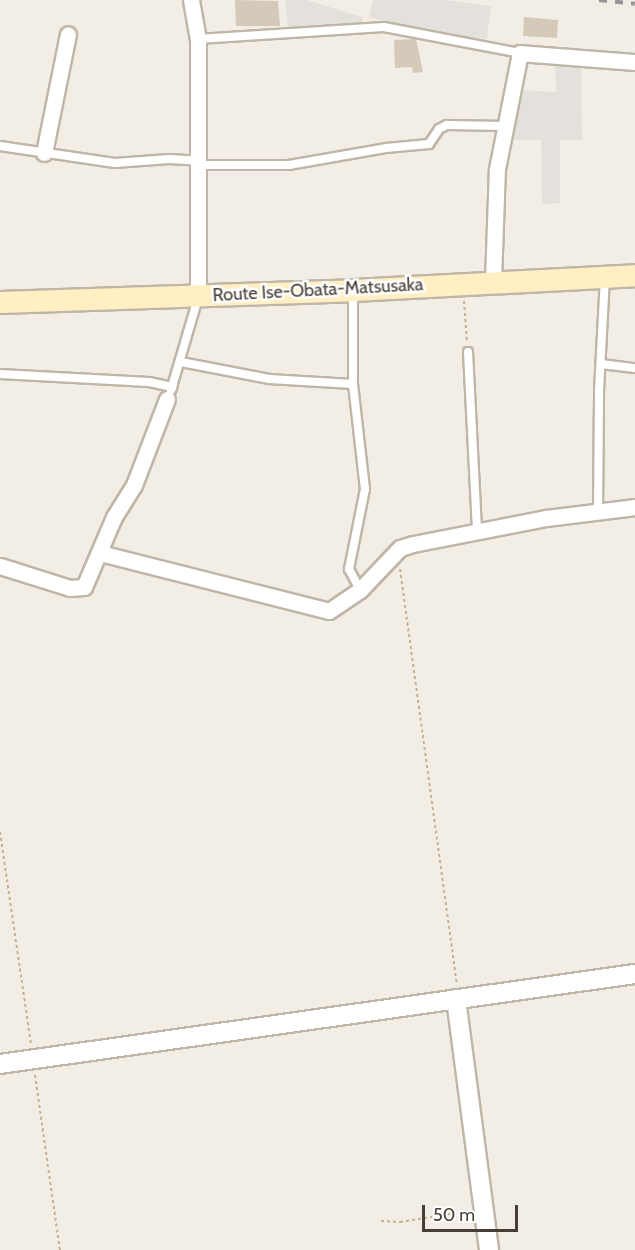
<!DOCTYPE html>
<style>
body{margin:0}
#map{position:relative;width:635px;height:1250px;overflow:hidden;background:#f3eee5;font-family:Cabin,sans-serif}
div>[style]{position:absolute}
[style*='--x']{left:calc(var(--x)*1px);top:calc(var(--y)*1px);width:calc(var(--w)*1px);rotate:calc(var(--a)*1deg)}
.parking>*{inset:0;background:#e4e1dd}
.building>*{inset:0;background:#d5cab9}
.path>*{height:2px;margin-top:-1px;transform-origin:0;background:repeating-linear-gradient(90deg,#c2b197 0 3px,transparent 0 6px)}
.roads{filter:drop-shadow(2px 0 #bfb6a7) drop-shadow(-2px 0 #bfb6a7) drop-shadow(0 2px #bfb6a7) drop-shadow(0 -2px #bfb6a7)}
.service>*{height:8px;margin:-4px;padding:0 4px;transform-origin:4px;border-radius:4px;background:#fff}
.minor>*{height:15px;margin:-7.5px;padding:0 7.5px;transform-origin:7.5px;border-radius:7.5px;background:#fff}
.tertiary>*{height:18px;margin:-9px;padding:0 9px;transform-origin:9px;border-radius:9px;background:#fff}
.secondary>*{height:21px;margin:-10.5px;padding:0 10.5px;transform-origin:10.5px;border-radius:10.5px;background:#ffefc3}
.rail>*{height:4px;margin-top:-2px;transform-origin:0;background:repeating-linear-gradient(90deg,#959595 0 8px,transparent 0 16px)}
span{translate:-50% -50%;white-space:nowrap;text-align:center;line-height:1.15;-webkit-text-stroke:5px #fff;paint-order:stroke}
.street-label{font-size:18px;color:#463e34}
.scale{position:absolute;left:422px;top:1205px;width:96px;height:27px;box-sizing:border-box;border:3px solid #463e34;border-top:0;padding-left:8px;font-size:18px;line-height:21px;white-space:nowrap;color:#463e34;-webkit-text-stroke:4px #fff;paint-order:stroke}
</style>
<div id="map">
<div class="parking">
<i style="clip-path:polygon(285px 0,307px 0,362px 17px,362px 25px,288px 29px)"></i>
<i style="clip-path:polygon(373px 0,445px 0,491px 6px,487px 39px,423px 32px,369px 17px)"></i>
<i style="clip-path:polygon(555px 59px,581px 60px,582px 140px,560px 140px,560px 203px,542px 204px,541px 140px,509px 140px,519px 90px,556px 92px)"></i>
</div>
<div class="building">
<i style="clip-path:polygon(235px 0,278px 1px,280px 26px,236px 26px)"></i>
<i style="clip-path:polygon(524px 17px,558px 20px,557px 38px,523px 36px)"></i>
<i style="clip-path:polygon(416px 39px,423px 72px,413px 73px,412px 67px,395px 68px,394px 40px)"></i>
</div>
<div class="path">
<i style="--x:464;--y:301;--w:42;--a:85.9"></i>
<i style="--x:400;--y:569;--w:420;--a:82.2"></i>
<i style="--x:0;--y:832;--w:215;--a:81.7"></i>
<i style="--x:35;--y:1075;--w:177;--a:81.9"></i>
<i style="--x:381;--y:1221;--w:19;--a:3"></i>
<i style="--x:400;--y:1222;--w:69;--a:-9.2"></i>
</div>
<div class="roads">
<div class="service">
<i style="--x:198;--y:39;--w:186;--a:-3.7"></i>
<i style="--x:384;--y:27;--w:138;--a:10.8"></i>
<i style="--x:0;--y:146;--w:116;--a:8.4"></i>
<i style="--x:115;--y:163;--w:54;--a:-4.2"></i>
<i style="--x:169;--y:159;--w:22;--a:3"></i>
<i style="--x:191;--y:160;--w:9;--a:36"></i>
<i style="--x:198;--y:165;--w:91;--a:0"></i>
<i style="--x:289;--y:165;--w:98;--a:-9.9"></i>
<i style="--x:386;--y:148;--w:43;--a:-5.3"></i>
<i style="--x:429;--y:144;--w:18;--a:-56"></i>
<i style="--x:439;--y:129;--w:9;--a:-27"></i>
<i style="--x:447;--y:125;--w:59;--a:1"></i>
<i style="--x:353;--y:291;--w:93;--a:90"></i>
<i style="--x:353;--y:384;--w:106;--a:83.5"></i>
<i style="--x:365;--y:489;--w:82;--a:101.3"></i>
<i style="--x:349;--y:569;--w:24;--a:62"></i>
<i style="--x:468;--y:352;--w:179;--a:87.1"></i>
<i style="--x:181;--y:362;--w:90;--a:10.9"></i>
<i style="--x:269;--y:379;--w:84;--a:3.4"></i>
<i style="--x:601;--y:364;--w:34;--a:7"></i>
<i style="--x:0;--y:374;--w:149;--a:3.1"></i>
<i style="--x:149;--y:382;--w:24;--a:12"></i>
<i style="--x:171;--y:390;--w:96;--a:-73.6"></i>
<i style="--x:598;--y:512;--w:121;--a:-89.5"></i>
<i style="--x:599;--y:391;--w:113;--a:-87"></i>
</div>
<div class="minor">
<i style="--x:191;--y:0;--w:40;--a:80"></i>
<i style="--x:198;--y:39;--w:256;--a:90"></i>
<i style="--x:44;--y:153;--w:121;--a:-78.6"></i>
<i style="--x:493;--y:281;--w:112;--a:-88"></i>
<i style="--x:497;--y:169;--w:118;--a:-78.8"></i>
<i style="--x:520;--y:53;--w:115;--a:4.5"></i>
<i style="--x:100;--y:553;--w:236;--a:14.2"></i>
<i style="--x:329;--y:611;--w:37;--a:-34"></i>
<i style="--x:360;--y:590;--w:58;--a:-46.4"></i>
<i style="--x:400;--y:548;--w:14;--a:-17"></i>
<i style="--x:413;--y:544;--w:136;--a:-11.1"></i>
<i style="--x:546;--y:518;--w:90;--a:-7"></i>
<i style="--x:0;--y:566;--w:73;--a:17.4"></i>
<i style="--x:70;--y:588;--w:14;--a:-4"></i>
<i style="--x:84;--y:587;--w:76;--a:-66.8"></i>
<i style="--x:114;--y:517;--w:38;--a:-58"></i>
<i style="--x:134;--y:485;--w:92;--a:-69"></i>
</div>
<div class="tertiary">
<i style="--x:456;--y:999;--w:253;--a:82.5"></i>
<i style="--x:0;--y:1064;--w:641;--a:-8.07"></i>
</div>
<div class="secondary">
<i style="--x:0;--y:302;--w:353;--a:-1.9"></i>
<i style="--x:353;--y:290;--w:282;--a:-3"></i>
</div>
</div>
<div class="rail">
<i style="--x:599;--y:0;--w:36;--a:6"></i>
</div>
<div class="street-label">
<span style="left:318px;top:290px;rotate:-3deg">Route Ise-Obata-Matsusaka</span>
</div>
<div class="scale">50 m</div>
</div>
